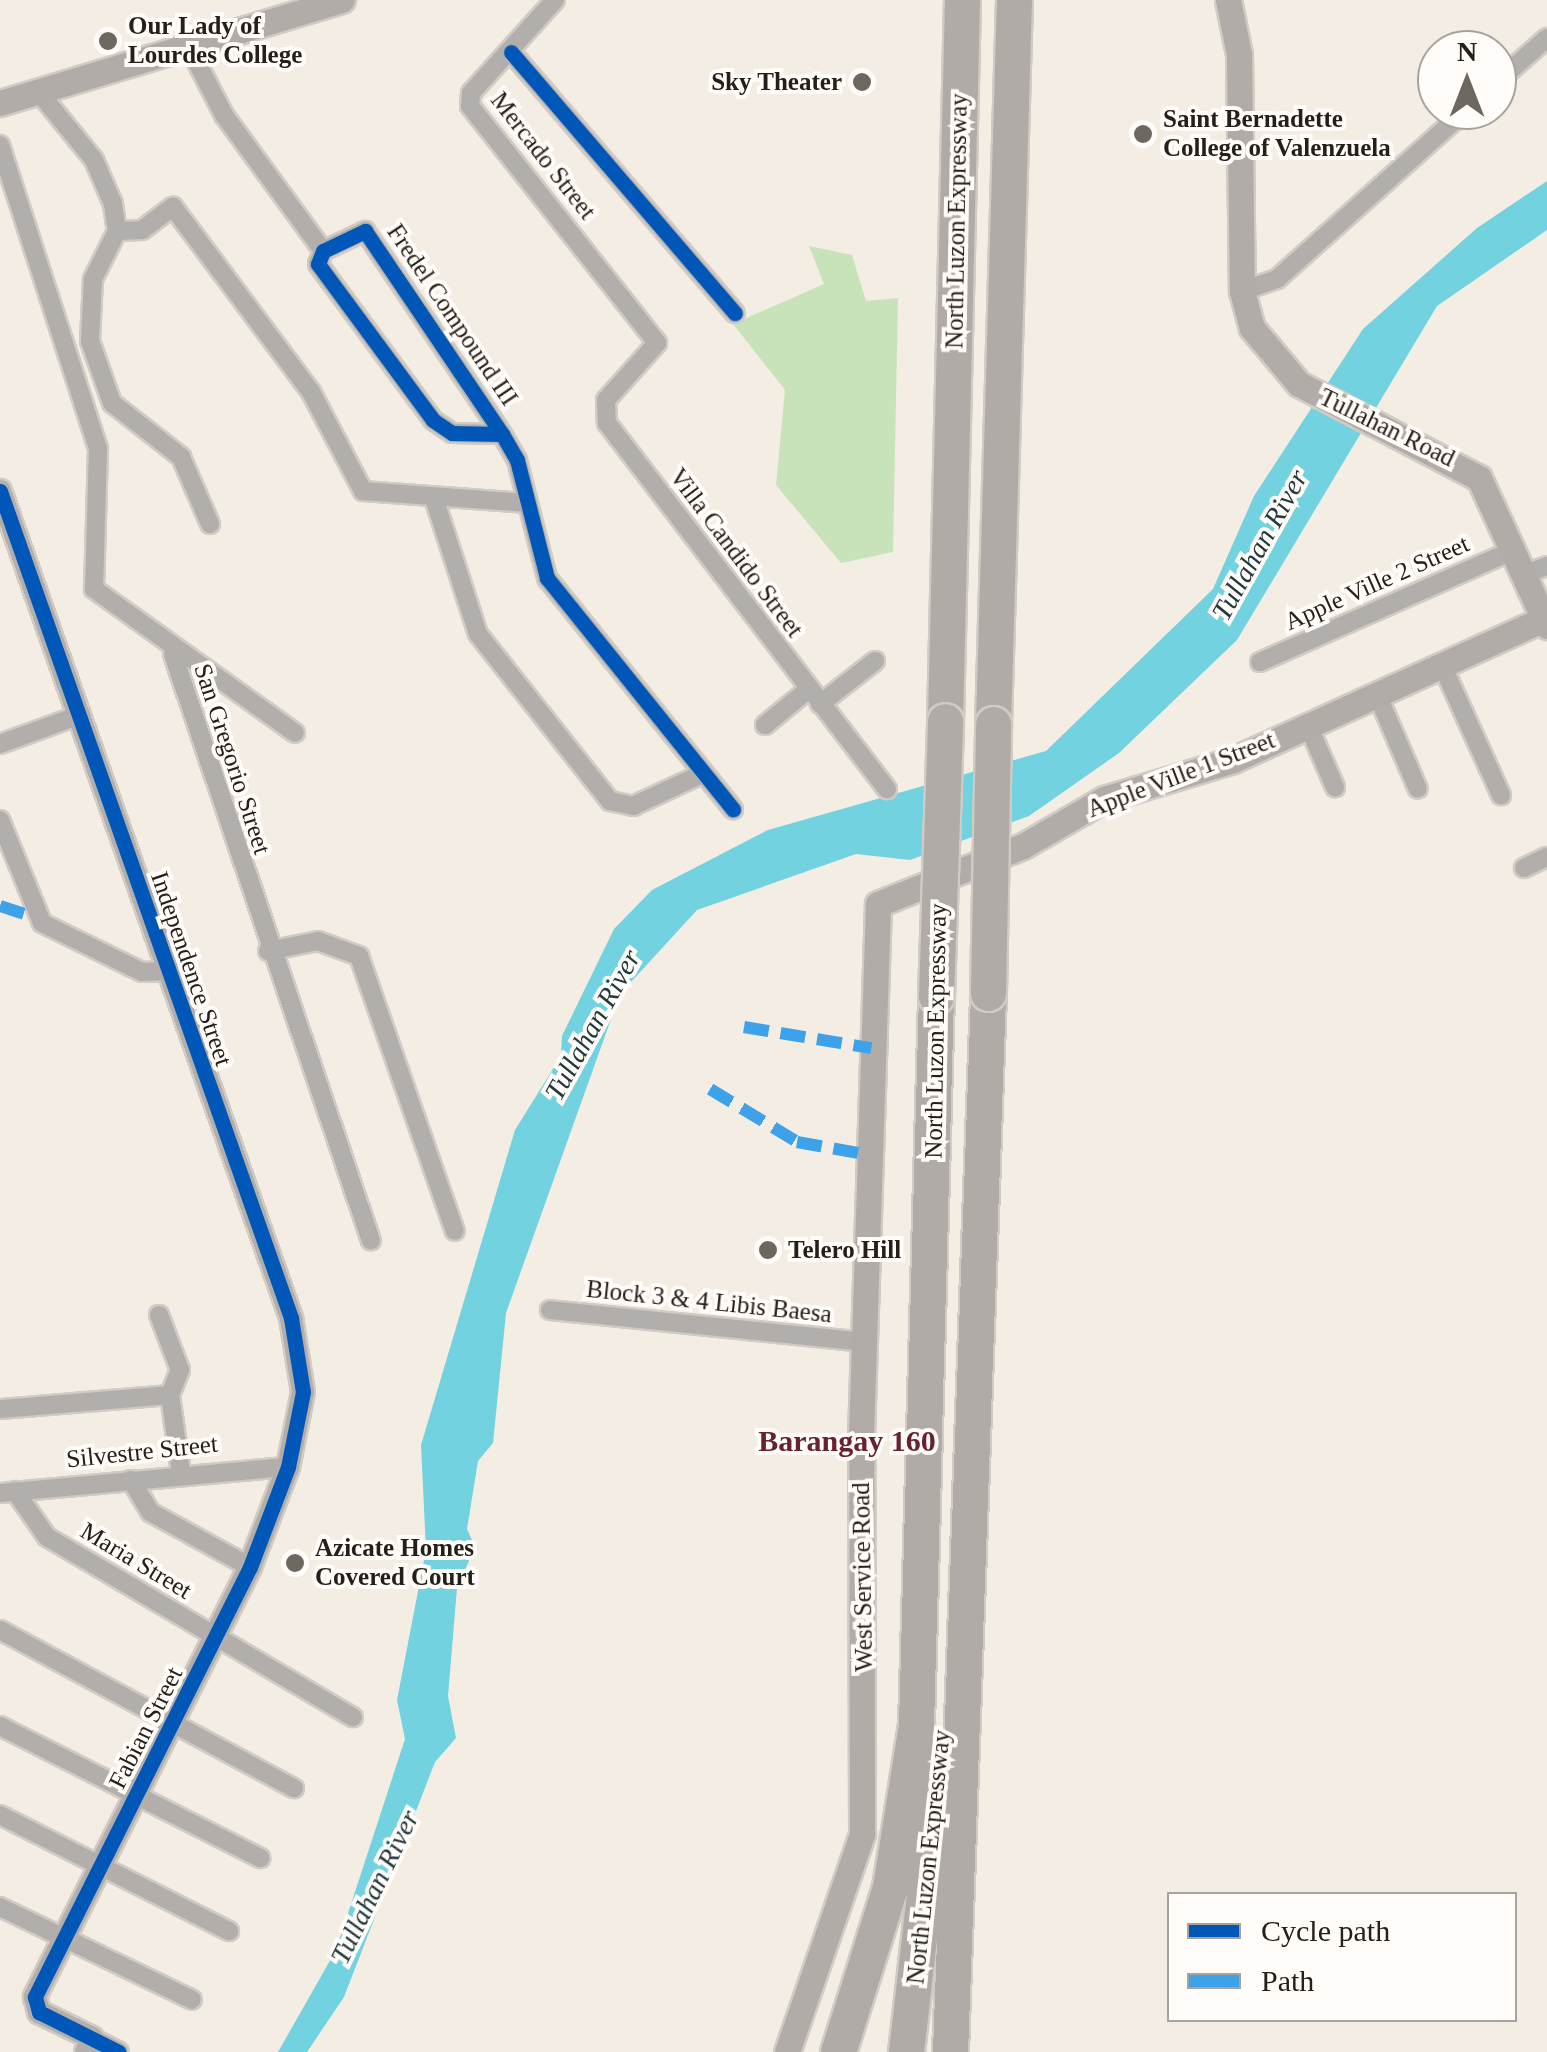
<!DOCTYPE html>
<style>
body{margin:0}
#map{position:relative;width:1547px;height:2052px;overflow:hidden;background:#f3ede3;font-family:"Times New Roman",serif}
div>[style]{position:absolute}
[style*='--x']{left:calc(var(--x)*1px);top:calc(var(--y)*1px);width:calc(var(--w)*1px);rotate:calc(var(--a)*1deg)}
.green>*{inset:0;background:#c8e3ba}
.water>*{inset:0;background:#72d2e0}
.roads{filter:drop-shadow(2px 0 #d0cbc4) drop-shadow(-2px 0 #d0cbc4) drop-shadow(0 2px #d0cbc4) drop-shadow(0 -2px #d0cbc4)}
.minor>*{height:18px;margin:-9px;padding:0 9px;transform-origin:9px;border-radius:9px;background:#b2aeac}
.tertiary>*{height:22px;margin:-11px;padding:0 11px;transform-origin:11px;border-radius:11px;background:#b2aeac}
.secondary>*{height:25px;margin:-12.5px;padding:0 12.5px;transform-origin:12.5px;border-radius:12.5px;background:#b2aca9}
.motorway>*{height:35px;margin:-17.5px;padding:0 17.5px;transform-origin:17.5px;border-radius:17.5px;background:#b0aba7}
.bridges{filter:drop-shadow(2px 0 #d0cbc4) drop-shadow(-2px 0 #d0cbc4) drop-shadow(0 2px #d0cbc4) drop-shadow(0 -2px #d0cbc4)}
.motorway-bridge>*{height:35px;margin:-17.5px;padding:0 17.5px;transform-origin:17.5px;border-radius:17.5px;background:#b0aba7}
.quiet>*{height:12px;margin-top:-6px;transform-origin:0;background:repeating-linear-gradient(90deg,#3ea2ea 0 25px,transparent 0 37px)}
.cycleway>*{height:15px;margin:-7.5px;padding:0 7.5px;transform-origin:7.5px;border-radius:7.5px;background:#0057b8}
.dots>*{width:28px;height:28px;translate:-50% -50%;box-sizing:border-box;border:5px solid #fffcf9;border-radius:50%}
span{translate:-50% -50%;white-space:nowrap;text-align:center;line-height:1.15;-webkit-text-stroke:8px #fffcf9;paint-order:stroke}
.poi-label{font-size:25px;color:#242019;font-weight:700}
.left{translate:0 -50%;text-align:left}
.right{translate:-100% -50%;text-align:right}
.street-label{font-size:25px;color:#242019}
.water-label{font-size:28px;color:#22393e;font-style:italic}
.quarter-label{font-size:30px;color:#67212f;font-weight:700}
.legend{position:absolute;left:1167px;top:1892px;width:350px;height:130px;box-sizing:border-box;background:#fffcf9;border:2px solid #a7a49f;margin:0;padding:12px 18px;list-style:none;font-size:30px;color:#242019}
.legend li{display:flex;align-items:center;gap:20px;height:50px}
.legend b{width:50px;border:2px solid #a7a49f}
.north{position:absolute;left:1417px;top:30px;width:100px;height:100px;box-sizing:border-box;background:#fffcf9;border:2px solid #a7a49f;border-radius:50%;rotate:0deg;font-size:28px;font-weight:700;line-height:40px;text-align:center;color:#242019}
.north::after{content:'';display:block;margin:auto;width:35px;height:45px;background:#6c6860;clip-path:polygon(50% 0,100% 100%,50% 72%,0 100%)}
</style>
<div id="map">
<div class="green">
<i style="clip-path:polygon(809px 246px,852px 255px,866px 301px,898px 298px,893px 552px,841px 563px,776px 485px,785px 390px,733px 324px,824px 284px)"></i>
</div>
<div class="water">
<i style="clip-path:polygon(1547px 181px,1547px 230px,1437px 306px,1237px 640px,1119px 753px,1029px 816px,910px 860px,856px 854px,697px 910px,620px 994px,506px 1313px,493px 1443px,478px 1461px,467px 1529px,475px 1547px,457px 1588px,448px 1696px,456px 1738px,435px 1762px,344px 1997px,307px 2052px,278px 2052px,336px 1950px,405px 1739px,397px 1700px,426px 1550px,421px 1445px,515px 1130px,561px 1056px,562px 1036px,614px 929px,652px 890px,768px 830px,1046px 751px,1213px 589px,1254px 496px,1363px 329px,1477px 228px)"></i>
</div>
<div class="roads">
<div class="minor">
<i style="--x:555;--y:0;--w:125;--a:132.1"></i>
<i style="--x:471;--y:93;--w:13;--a:94"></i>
<i style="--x:470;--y:106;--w:302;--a:51.7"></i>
<i style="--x:657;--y:343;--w:76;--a:131.8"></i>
<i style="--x:606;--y:400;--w:23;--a:88"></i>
<i style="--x:607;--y:423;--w:461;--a:52.6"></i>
<i style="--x:188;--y:45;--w:79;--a:62.8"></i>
<i style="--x:224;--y:115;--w:168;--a:53.9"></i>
<i style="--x:511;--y:52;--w:344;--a:49.4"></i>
<i style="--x:1497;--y:82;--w:67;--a:-41.3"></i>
<i style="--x:38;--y:91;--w:89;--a:50.9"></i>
<i style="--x:94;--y:160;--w:48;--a:66.6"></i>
<i style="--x:113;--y:204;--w:27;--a:82"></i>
<i style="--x:117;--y:231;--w:54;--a:116.6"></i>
<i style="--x:93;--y:279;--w:62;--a:92.8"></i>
<i style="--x:90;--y:341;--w:66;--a:70.5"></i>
<i style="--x:112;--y:403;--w:88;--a:38"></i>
<i style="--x:181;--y:457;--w:73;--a:66.6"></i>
<i style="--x:0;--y:145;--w:318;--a:72.1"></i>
<i style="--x:98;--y:448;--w:141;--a:91.6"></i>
<i style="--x:94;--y:589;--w:247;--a:35.6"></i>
<i style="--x:117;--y:231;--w:25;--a:-2"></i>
<i style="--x:142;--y:230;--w:39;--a:-37"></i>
<i style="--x:173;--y:207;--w:231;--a:53.3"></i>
<i style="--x:311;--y:392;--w:112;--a:62.3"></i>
<i style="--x:363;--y:491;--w:162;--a:4.2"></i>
<i style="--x:1242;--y:291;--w:37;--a:-19"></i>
<i style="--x:1277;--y:279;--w:254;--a:-41.8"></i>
<i style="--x:502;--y:434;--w:50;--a:-178.9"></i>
<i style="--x:452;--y:433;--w:23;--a:-146"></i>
<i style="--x:433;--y:420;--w:194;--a:-126.4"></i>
<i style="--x:318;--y:264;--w:14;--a:-69"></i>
<i style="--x:323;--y:251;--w:47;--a:-25.5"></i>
<i style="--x:365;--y:231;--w:245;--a:56"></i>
<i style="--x:502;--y:434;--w:30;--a:60"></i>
<i style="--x:517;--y:460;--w:122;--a:75.7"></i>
<i style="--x:547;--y:578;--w:297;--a:51.2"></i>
<i style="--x:434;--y:498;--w:143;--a:72.1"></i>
<i style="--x:478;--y:634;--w:213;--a:51.7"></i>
<i style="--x:610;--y:801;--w:24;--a:12"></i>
<i style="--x:633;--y:806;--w:78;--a:-24.9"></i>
<i style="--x:1525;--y:574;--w:23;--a:-20"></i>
<i style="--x:173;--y:654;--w:619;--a:71.36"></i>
<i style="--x:1260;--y:662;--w:278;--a:-23.8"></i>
<i style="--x:1442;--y:665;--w:143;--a:65.6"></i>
<i style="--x:1377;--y:694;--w:103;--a:66.7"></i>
<i style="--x:820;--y:704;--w:70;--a:-38"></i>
<i style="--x:765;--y:725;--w:57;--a:-39.3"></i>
<i style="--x:1308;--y:725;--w:68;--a:66.5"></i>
<i style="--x:0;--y:744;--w:82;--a:-20"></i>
<i style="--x:0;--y:820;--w:111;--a:67.8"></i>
<i style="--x:42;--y:923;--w:111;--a:26.1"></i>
<i style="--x:142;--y:972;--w:24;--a:-2"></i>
<i style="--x:1524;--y:868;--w:25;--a:-26"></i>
<i style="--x:268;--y:951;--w:51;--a:-11.3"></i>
<i style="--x:318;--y:941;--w:44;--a:20.1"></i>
<i style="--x:359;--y:956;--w:291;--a:70.8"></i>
<i style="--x:550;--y:1310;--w:315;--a:5.8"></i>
<i style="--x:159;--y:1315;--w:59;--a:69.1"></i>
<i style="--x:180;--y:1370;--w:27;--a:112"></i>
<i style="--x:170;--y:1395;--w:79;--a:82"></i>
<i style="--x:0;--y:1409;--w:171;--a:-4.7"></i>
<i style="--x:131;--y:1480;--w:37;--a:59"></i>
<i style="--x:150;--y:1512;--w:114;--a:28.8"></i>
<i style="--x:15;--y:1491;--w:56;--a:55.2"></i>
<i style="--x:47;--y:1537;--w:355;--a:30.5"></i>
<i style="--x:0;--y:1493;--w:289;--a:-5.2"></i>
<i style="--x:0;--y:1630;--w:334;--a:28.3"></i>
<i style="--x:0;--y:1726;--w:292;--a:26.9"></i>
<i style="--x:0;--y:1815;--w:257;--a:26.9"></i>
<i style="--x:0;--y:1907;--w:213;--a:25.8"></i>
<i style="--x:92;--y:2038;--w:30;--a:27"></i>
</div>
<div class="tertiary">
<i style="--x:0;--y:491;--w:877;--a:70.61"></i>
<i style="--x:291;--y:1318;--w:75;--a:80.8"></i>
<i style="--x:303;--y:1392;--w:76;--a:101.3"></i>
<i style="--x:288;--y:1467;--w:107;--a:110.8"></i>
<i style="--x:250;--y:1567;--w:481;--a:116.6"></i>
<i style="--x:35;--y:1997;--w:16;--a:75"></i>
<i style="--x:39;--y:2012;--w:59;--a:26.1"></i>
<i style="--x:92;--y:2038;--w:15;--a:113"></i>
</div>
<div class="secondary">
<i style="--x:1228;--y:0;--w:55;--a:78.5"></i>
<i style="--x:1239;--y:54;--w:237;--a:89.3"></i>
<i style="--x:1242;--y:291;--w:38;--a:75"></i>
<i style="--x:1252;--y:328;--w:73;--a:50"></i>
<i style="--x:1299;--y:384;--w:203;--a:27.6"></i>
<i style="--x:1479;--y:478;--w:163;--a:65.3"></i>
<i style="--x:0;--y:103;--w:357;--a:-16.8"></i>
<i style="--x:787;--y:2052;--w:231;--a:-71"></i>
<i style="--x:862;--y:1834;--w:398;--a:-90.1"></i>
<i style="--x:861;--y:1436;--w:532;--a:-88.17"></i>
<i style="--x:878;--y:904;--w:156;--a:-21.8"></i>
<i style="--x:1023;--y:846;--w:94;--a:-30.1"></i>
<i style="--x:1104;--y:799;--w:135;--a:-16.8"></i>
<i style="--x:1233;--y:760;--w:341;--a:-24.4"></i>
</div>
<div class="motorway">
<i style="--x:945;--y:721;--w:721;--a:-88.65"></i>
<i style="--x:993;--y:724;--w:724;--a:-88.34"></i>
<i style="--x:838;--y:2052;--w:173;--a:-72.5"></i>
<i style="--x:890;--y:1887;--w:164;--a:-80.9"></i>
<i style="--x:916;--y:1725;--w:729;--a:-88.43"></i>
<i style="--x:906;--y:2052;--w:301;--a:-83.5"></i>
<i style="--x:950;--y:2052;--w:1060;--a:-87.94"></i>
</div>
</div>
<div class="bridges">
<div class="motorway-bridge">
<i style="--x:988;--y:993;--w:269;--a:-88.9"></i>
<i style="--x:936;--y:996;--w:275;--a:-88.1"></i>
</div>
</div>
<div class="quiet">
<i style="--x:0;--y:906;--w:25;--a:18"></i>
<i style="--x:744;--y:1027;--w:129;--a:9.4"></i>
<i style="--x:710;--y:1089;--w:102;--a:31.3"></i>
<i style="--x:797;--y:1142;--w:73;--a:10.2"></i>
</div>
<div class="cycleway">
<i style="--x:511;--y:52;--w:344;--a:49.4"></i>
<i style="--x:502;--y:434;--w:50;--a:-178.9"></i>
<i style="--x:452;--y:433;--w:23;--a:-146"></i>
<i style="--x:433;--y:420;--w:194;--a:-126.4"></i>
<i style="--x:318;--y:264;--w:14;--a:-69"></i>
<i style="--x:323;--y:251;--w:47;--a:-25.5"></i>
<i style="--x:365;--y:231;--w:245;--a:56"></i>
<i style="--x:502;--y:434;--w:30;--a:60"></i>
<i style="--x:517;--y:460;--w:122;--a:75.7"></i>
<i style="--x:547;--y:578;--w:297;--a:51.2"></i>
<i style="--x:0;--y:491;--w:877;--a:70.61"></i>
<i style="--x:291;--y:1318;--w:75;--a:80.8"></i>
<i style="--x:303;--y:1392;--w:76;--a:101.3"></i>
<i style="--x:288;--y:1467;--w:107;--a:110.8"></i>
<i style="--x:250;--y:1567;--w:481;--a:116.6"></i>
<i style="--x:35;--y:1997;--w:16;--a:75"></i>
<i style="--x:39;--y:2012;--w:89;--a:26.6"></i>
</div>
<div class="dots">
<i style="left:108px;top:41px;background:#6c6860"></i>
<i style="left:862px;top:82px;background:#6c6860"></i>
<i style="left:1143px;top:134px;background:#6c6860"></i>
<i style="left:768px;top:1250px;background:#6c6860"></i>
<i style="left:295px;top:1563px;background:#6c6860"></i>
</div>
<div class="poi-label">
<span class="left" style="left:128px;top:41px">Our Lady of<br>Lourdes College</span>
<span class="right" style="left:842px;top:82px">Sky Theater</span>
<span class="left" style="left:1163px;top:134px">Saint Bernadette<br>College of Valenzuela</span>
<span class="left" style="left:788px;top:1250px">Telero Hill</span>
<span class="left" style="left:315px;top:1563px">Azicate Homes<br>Covered Court</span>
</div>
<div class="street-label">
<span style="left:543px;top:156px;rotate:52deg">Mercado Street</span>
<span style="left:957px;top:221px;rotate:-89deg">North Luzon Expressway</span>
<span style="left:452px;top:315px;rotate:56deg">Fredel Compound III</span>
<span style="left:1387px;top:428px;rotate:26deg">Tullahan Road</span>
<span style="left:736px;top:553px;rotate:53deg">Villa Candido Street</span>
<span style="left:1377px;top:583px;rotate:-24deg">Apple Ville 2 Street</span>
<span style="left:232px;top:759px;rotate:72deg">San Gregorio Street</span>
<span style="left:1181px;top:775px;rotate:-21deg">Apple Ville 1 Street</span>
<span style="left:191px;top:969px;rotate:71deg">Independence Street</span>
<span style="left:936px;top:1031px;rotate:-89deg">North Luzon Expressway</span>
<span style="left:709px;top:1302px;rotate:6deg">Block 3 &amp; 4 Libis Baesa</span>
<span style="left:142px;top:1452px;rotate:-6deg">Silvestre Street</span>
<span style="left:136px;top:1561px;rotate:31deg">Maria Street</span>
<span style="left:863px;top:1577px;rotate:-91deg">West Service Road</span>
<span style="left:146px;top:1728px;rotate:-63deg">Fabian Street</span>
<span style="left:929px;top:1857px;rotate:-84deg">North Luzon Expressway</span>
</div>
<div class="water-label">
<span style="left:1260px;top:545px;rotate:-61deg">Tullahan River</span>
<span style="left:593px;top:1025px;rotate:-61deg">Tullahan River</span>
<span style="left:375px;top:1887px;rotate:-64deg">Tullahan River</span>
</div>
<div class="quarter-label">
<span style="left:847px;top:1441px">Barangay 160</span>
</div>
<ul class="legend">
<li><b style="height:12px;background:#0057b8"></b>Cycle path</li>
<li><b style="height:12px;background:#3ea2ea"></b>Path</li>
</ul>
<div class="north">N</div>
</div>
